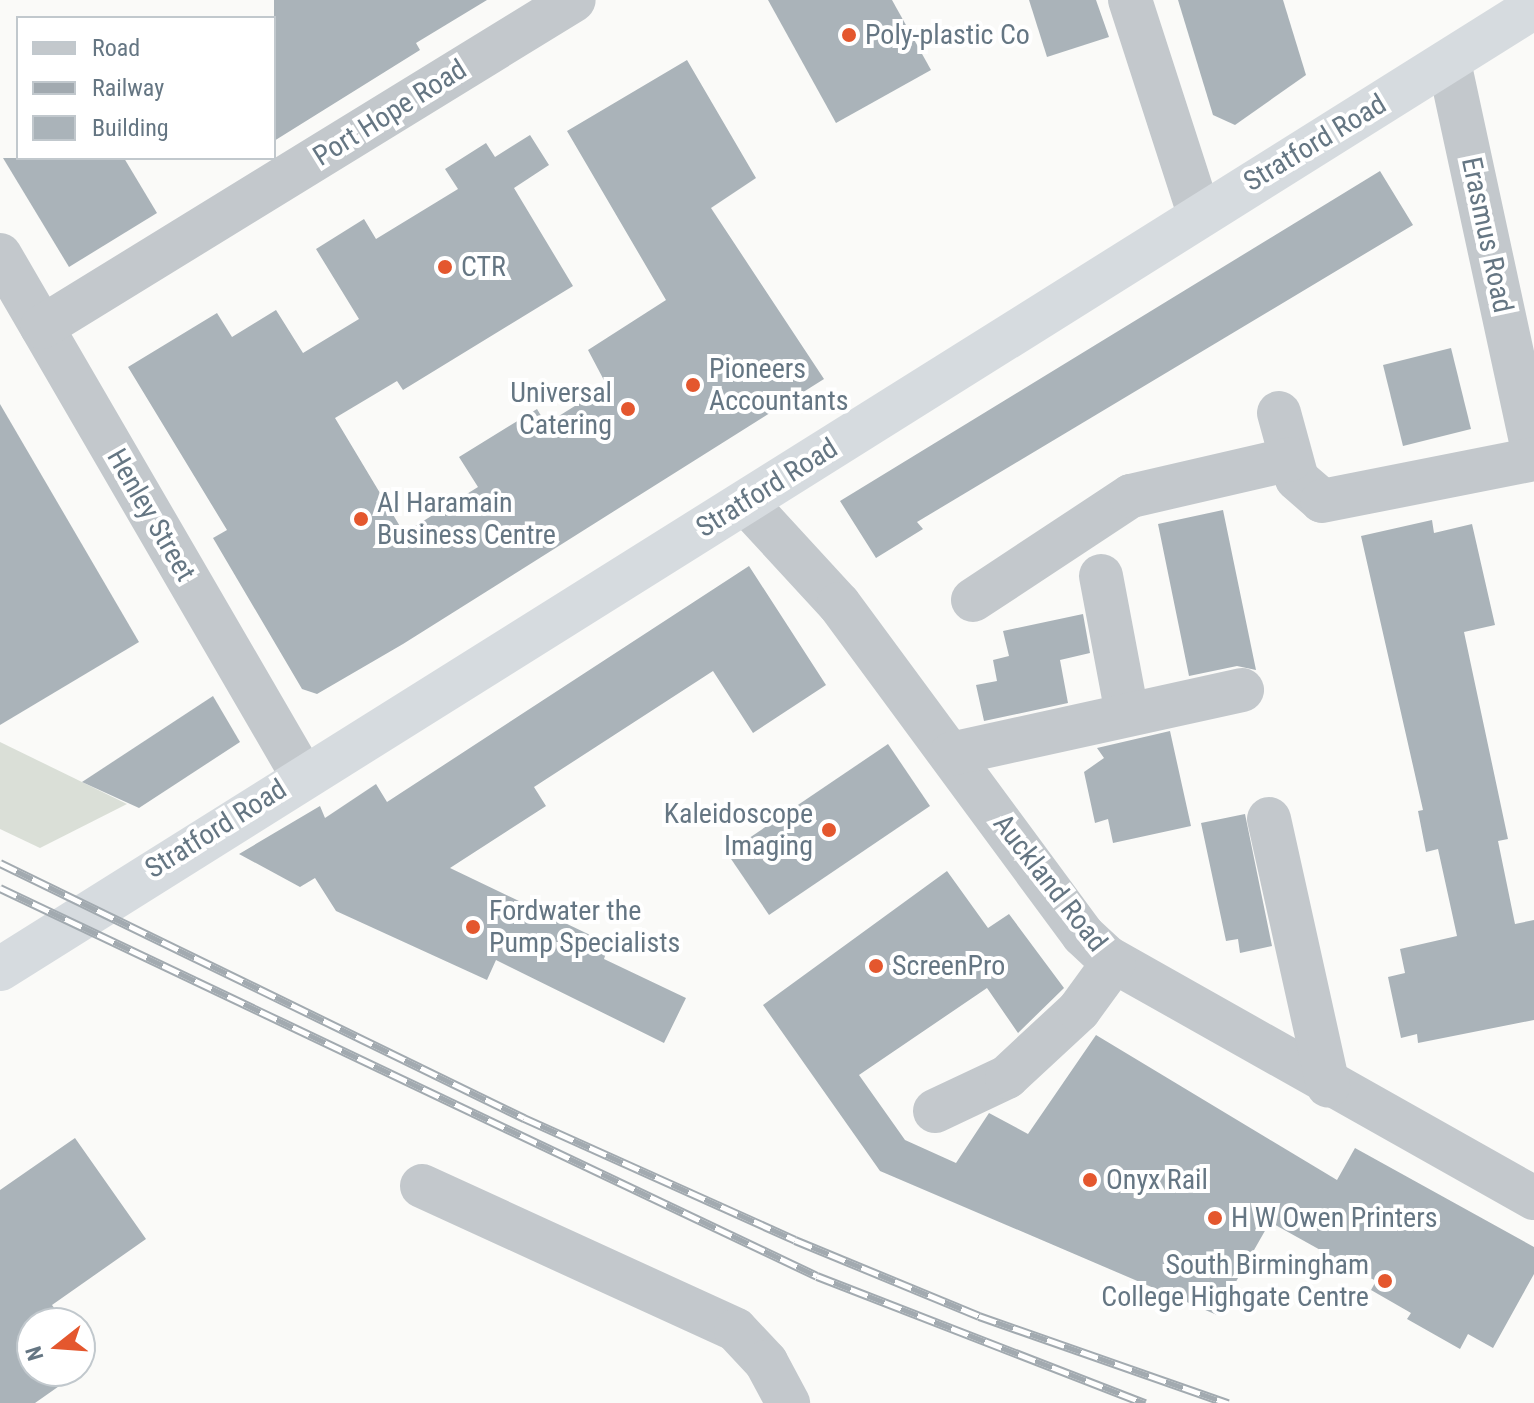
<!DOCTYPE html>
<style>
body{margin:0}
#map{position:relative;width:1534px;height:1403px;overflow:hidden;background:#fafaf8;font-family:"Roboto Condensed",sans-serif}
div>[style]{position:absolute}
[style*='--x']{left:calc(var(--x)*1px);top:calc(var(--y)*1px);width:calc(var(--w)*1px);rotate:calc(var(--a)*1deg)}
.green>*{inset:0;background:#dadfd7}
.building>*{inset:0;background:#aab3b9}
.minor>*{height:44px;margin:-22px;padding:0 22px;transform-origin:22px;border-radius:22px;background:#c3c8cc}
.highway>*{height:44px;margin:-22px;padding:0 22px;transform-origin:22px;border-radius:22px;background:#d6dbdf}
.rail>*{height:9px;margin-top:-4.5px;transform-origin:0;background:repeating-linear-gradient(90deg,#fff 0 18px,#a2aab0 0 36px);box-sizing:border-box;border-block:2px solid #a2aab0}
.dots>*{width:22px;height:22px;translate:-50% -50%;box-sizing:border-box;border:4px solid #fff;border-radius:50%}
span{translate:-50% -50%;white-space:nowrap;text-align:center;line-height:1.15;-webkit-text-stroke:8px #fff;paint-order:stroke}
.poi-label{font-size:28px;color:#657683}
.left{translate:0 -50%;text-align:left}
.right{translate:-100% -50%;text-align:right}
.street-label{font-size:28px;color:#657683}
.legend{position:absolute;left:16px;top:16px;width:260px;height:144px;box-sizing:border-box;background:#fff;border:2px solid #c1c8cd;margin:0;padding:10px 14px;list-style:none;font-size:24px;color:#657683}
.legend li{display:flex;align-items:center;gap:16px;height:40px}
.legend b{width:40px;border:2px solid #c1c8cd}
.north{position:absolute;left:16px;top:1307px;width:80px;height:80px;box-sizing:border-box;background:#fff;border:2px solid #c1c8cd;border-radius:50%;rotate:253deg;font-size:22px;font-weight:700;line-height:32px;text-align:center;color:#657683}
.north::after{content:'';display:block;margin:auto;width:28px;height:36px;background:#e4572e;clip-path:polygon(50% 0,100% 100%,50% 72%,0 100%)}
</style>
<div id="map">
<div class="green">
<i style="clip-path:polygon(0 742px,82px 782px,127px 804px,40px 848px,0 829px)"></i>
</div>
<div class="building">
<i style="clip-path:polygon(274px 0,487px 0,416px 43px,420px 50px,274px 141px)"></i>
<i style="clip-path:polygon(768px 0,892px 0,931px 70px,836px 123px)"></i>
<i style="clip-path:polygon(1029px 0,1096px 0,1109px 37px,1047px 57px)"></i>
<i style="clip-path:polygon(1178px 0,1283px 0,1306px 75px,1235px 125px,1213px 115px)"></i>
<i style="clip-path:polygon(687px 60px,756px 178px,711px 208px,824px 379px,403px 644px,317px 694px,302px 689px,213px 538px,227px 530px,128px 367px,217px 313px,232px 337px,276px 310px,303px 353px,359px 319px,316px 249px,364px 219px,376px 239px,458px 189px,445px 169px,486px 143px,495px 157px,530px 135px,549px 165px,514px 188px,573px 286px,403px 390px,397px 381px,335px 418px,404px 533px,478px 487px,459px 457px,537px 409px,546px 424px,607px 386px,588px 350px,666px 300px,567px 131px)"></i>
<i style="clip-path:polygon(3px 158px,124px 158px,157px 213px,69px 267px)"></i>
<i style="clip-path:polygon(1380px 171px,1413px 225px,917px 522px,923px 529px,876px 558px,840px 501px)"></i>
<i style="clip-path:polygon(1451px 348px,1471px 429px,1403px 446px,1383px 365px)"></i>
<i style="clip-path:polygon(0 404px,139px 642px,0 725px)"></i>
<i style="clip-path:polygon(1223px 510px,1256px 670px,1237px 666px,1189px 676px,1158px 524px)"></i>
<i style="clip-path:polygon(1432px 520px,1434px 533px,1472px 524px,1495px 625px,1464px 632px,1508px 839px,1498px 841px,1515px 924px,1534px 920px,1534px 1020px,1418px 1043px,1417px 1034px,1401px 1038px,1388px 977px,1405px 973px,1400px 949px,1457px 936px,1438px 849px,1426px 852px,1418px 811px,1423px 810px,1361px 536px)"></i>
<i style="clip-path:polygon(749px 566px,826px 685px,753px 733px,713px 671px,534px 787px,546px 806px,450px 868px,609px 944px,604px 959px,686px 998px,664px 1043px,496px 960px,487px 980px,336px 911px,315px 878px,300px 887px,239px 854px,320px 806px,325px 818px,376px 784px,387px 802px)"></i>
<i style="clip-path:polygon(1083px 614px,1090px 653px,1060px 660px,1068px 703px,984px 721px,976px 685px,997px 681px,993px 660px,1009px 656px,1003px 631px)"></i>
<i style="clip-path:polygon(213px 696px,240px 742px,139px 808px,82px 782px)"></i>
<i style="clip-path:polygon(1170px 731px,1191px 826px,1113px 843px,1108px 819px,1095px 823px,1084px 772px,1104px 758px,1097px 748px)"></i>
<i style="clip-path:polygon(888px 744px,930px 806px,769px 915px,727px 853px)"></i>
<i style="clip-path:polygon(1245px 814px,1272px 946px,1240px 953px,1238px 939px,1226px 941px,1201px 823px)"></i>
<i style="clip-path:polygon(947px 871px,988px 928px,1009px 914px,1064px 988px,1018px 1033px,987px 988px,859px 1075px,905px 1140px,956px 1163px,989px 1113px,1028px 1134px,1096px 1035px,1337px 1180px,1355px 1148px,1534px 1247px,1534px 1274px,1493px 1348px,1468px 1334px,1460px 1349px,1407px 1319px,1411px 1313px,1371px 1290px,1376px 1281px,1270px 1222px,1217px 1315px,880px 1171px,763px 1005px)"></i>
<i style="clip-path:polygon(75px 1138px,146px 1239px,52px 1305px,65px 1323px,32px 1323px,32px 1371px,80px 1371px,80px 1345px,92px 1363px,35px 1403px,0 1403px,0 1190px)"></i>
</div>
<div class="minor">
<i style="--x:1130;--y:0;--w:225;--a:72.1"></i>
<i style="--x:1449;--y:62;--w:402;--a:77.8"></i>
<i style="--x:0;--y:255;--w:601;--a:59.85"></i>
<i style="--x:42;--y:327;--w:624;--a:-31.58"></i>
<i style="--x:1279;--y:413;--w:68;--a:74.7"></i>
<i style="--x:1297;--y:479;--w:33;--a:41"></i>
<i style="--x:1322;--y:501;--w:216;--a:-11.2"></i>
<i style="--x:746;--y:503;--w:137;--a:47.4"></i>
<i style="--x:839;--y:604;--w:411;--a:53.6"></i>
<i style="--x:1083;--y:935;--w:34;--a:43"></i>
<i style="--x:1108;--y:958;--w:489;--a:29.4"></i>
<i style="--x:1101;--y:576;--w:139;--a:79.3"></i>
<i style="--x:973;--y:600;--w:189;--a:-33.4"></i>
<i style="--x:1131;--y:496;--w:164;--a:-13"></i>
<i style="--x:951;--y:754;--w:298;--a:-12.4"></i>
<i style="--x:1269;--y:819;--w:273;--a:77.5"></i>
<i style="--x:935;--y:1111;--w:80;--a:-25.3"></i>
<i style="--x:1007;--y:1077;--w:98;--a:-42.9"></i>
<i style="--x:1079;--y:1010;--w:59;--a:-53.9"></i>
<i style="--x:422;--y:1186;--w:345;--a:24.6"></i>
<i style="--x:736;--y:1330;--w:44;--a:46.8"></i>
<i style="--x:766;--y:1362;--w:47;--a:61.8"></i>
</div>
<div class="highway">
<i style="--x:0;--y:969;--w:1811;--a:-32.09"></i>
</div>
<div class="rail">
<i style="--x:0;--y:863;--w:583;--a:25.95"></i>
<i style="--x:524;--y:1118;--w:297;--a:24.2"></i>
<i style="--x:795;--y:1240;--w:199;--a:22.4"></i>
<i style="--x:979;--y:1316;--w:264;--a:19.3"></i>
<i style="--x:0;--y:888;--w:904;--a:25.4"></i>
<i style="--x:817;--y:1276;--w:352;--a:21.2"></i>
</div>
<div class="dots">
<i style="left:849px;top:35px;background:#e4572e"></i>
<i style="left:445px;top:267px;background:#e4572e"></i>
<i style="left:693px;top:385px;background:#e4572e"></i>
<i style="left:628px;top:409px;background:#e4572e"></i>
<i style="left:361px;top:519px;background:#e4572e"></i>
<i style="left:829px;top:830px;background:#e4572e"></i>
<i style="left:473px;top:927px;background:#e4572e"></i>
<i style="left:876px;top:966px;background:#e4572e"></i>
<i style="left:1090px;top:1180px;background:#e4572e"></i>
<i style="left:1215px;top:1218px;background:#e4572e"></i>
<i style="left:1385px;top:1281px;background:#e4572e"></i>
</div>
<div class="poi-label">
<span class="left" style="left:865px;top:35px">Poly-plastic Co</span>
<span class="left" style="left:461px;top:267px">CTR</span>
<span class="left" style="left:709px;top:385px">Pioneers<br>Accountants</span>
<span class="right" style="left:612px;top:409px">Universal<br>Catering</span>
<span class="left" style="left:377px;top:519px">Al Haramain<br>Business Centre</span>
<span class="right" style="left:813px;top:830px">Kaleidoscope<br>Imaging</span>
<span class="left" style="left:489px;top:927px">Fordwater the<br>Pump Specialists</span>
<span class="left" style="left:892px;top:966px">ScreenPro</span>
<span class="left" style="left:1106px;top:1180px">Onyx Rail</span>
<span class="left" style="left:1231px;top:1218px">H W Owen Printers</span>
<span class="right" style="left:1369px;top:1281px">South Birmingham<br>College Highgate Centre</span>
</div>
<div class="street-label">
<span style="left:390px;top:113px;rotate:-32deg">Port Hope Road</span>
<span style="left:1315px;top:143px;rotate:-31deg">Stratford Road</span>
<span style="left:1487px;top:235px;rotate:78deg">Erasmus Road</span>
<span style="left:767px;top:488px;rotate:-32deg">Stratford Road</span>
<span style="left:151px;top:515px;rotate:60deg">Henley Street</span>
<span style="left:216px;top:829px;rotate:-32deg">Stratford Road</span>
<span style="left:1050px;top:883px;rotate:52deg">Auckland Road</span>
</div>
<ul class="legend">
<li><b style="height:10px;background:#c3c8cc"></b>Road</li>
<li><b style="height:10px;background:#a2aab0"></b>Railway</li>
<li><b style="height:22px;background:#aab3b9"></b>Building</li>
</ul>
<div class="north">N</div>
</div>
